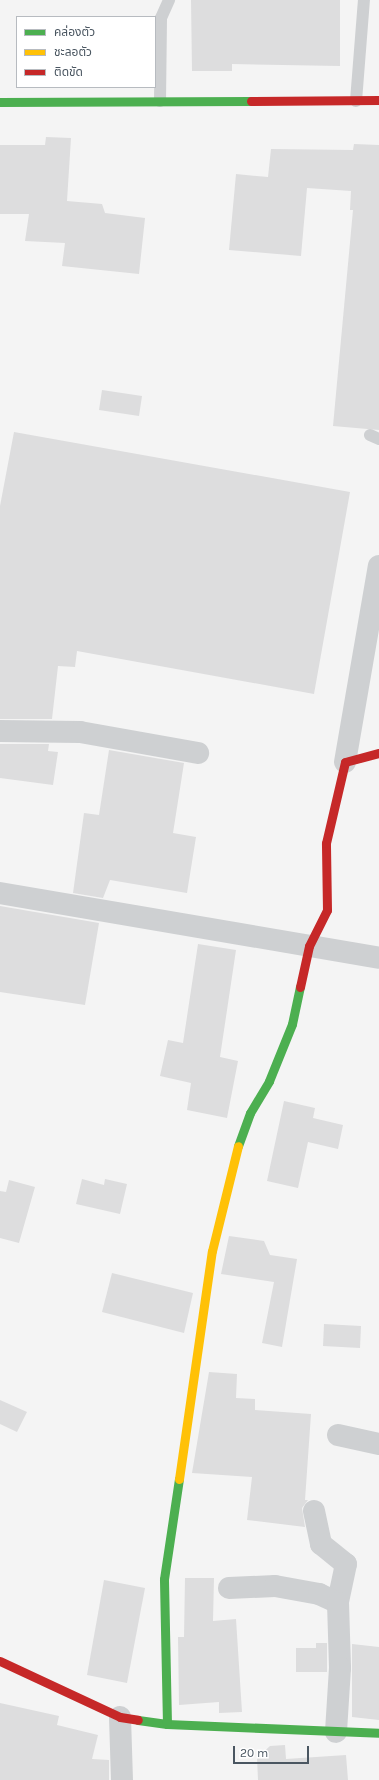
<!DOCTYPE html>
<meta charset="utf-8">
<style>
body{margin:0}
#map{position:relative;width:379px;height:1780px;overflow:hidden;background:#f4f4f4;font-family:Karla,"Noto Sans Thai",sans-serif}
div>[style]{position:absolute}
[style*='--x']{left:calc(var(--x)*1px);top:calc(var(--y)*1px);width:calc(var(--w)*1px);rotate:calc(var(--a)*1deg)}
.building>*{inset:0;background:#ddddde}
.lane>*{height:12px;margin:-6px;padding:0 6px;transform-origin:6px;border-radius:6px;background:#ced0d2}
.street>*{height:22px;margin:-11px;padding:0 11px;transform-origin:11px;border-radius:11px;background:#ced0d2}
.fast>*{height:9px;margin:-4.5px;padding:0 4.5px;transform-origin:4.5px;border-radius:4.5px;background:#4caf50}
.slow>*{height:9px;margin:-4.5px;padding:0 4.5px;transform-origin:4.5px;border-radius:4.5px;background:#ffc107}
.jam>*{height:9px;margin:-4.5px;padding:0 4.5px;transform-origin:4.5px;border-radius:4.5px;background:#c62828}
span{translate:-50% -50%;white-space:nowrap;text-align:center;line-height:1.15;-webkit-text-stroke:3px #fff;paint-order:stroke}
.legend{position:absolute;left:16px;top:16px;width:140px;height:72px;box-sizing:border-box;background:#fff;border:1px solid #b7bbc0;margin:0;padding:5px 7px;list-style:none;font-size:12px;color:#4a5661}
.legend li{display:flex;align-items:center;gap:8px;height:20px}
.legend b{width:20px;border:1px solid #b7bbc0}
.scale{position:absolute;left:233px;top:1746px;width:76px;height:18px;box-sizing:border-box;border:2px solid #4a5661;border-top:0;padding-left:5px;font-size:12px;line-height:14px;white-space:nowrap;color:#4a5661;-webkit-text-stroke:3px #fff;paint-order:stroke}
</style>
<div id="map">
<div class="building">
<i style="clip-path:polygon(191px 0,340px 0,340px 66px,232px 64px,232px 71px,192px 71px)"></i>
<i style="clip-path:polygon(46px 137px,71px 138px,67px 201px,102px 204px,105px 213px,145px 218px,139px 274px,62px 266px,65px 243px,25px 241px,29px 214px,0 214px,0 145px,45px 145px)"></i>
<i style="clip-path:polygon(354px 144px,379px 145px,379px 430px,333px 426px,353px 210px,350px 210px,351px 191px,307px 188px,301px 256px,229px 250px,236px 174px,268px 177px,271px 149px,353px 150px)"></i>
<i style="clip-path:polygon(102px 390px,142px 396px,139px 416px,99px 410px)"></i>
<i style="clip-path:polygon(14px 432px,350px 492px,314px 694px,77px 651px,75px 667px,58px 666px,52px 719px,0 719px,0 506px)"></i>
<i style="clip-path:polygon(0 744px,49px 744px,48px 751px,58px 752px,53px 785px,0 778px)"></i>
<i style="clip-path:polygon(109px 750px,184px 763px,173px 833px,196px 837px,187px 893px,110px 880px,103px 898px,73px 893px,84px 813px,99px 815px)"></i>
<i style="clip-path:polygon(0 906px,99px 923px,85px 1005px,0 992px)"></i>
<i style="clip-path:polygon(198px 944px,236px 950px,220px 1057px,238px 1061px,227px 1118px,187px 1110px,191px 1083px,160px 1076px,168px 1040px,183px 1043px)"></i>
<i style="clip-path:polygon(284px 1101px,315px 1108px,313px 1118px,343px 1125px,338px 1149px,308px 1142px,298px 1188px,267px 1181px)"></i>
<i style="clip-path:polygon(82px 1179px,104px 1185px,105px 1179px,127px 1184px,120px 1214px,76px 1204px)"></i>
<i style="clip-path:polygon(9px 1180px,35px 1187px,19px 1243px,0 1238px,0 1191px,6px 1192px)"></i>
<i style="clip-path:polygon(229px 1236px,264px 1241px,270px 1255px,297px 1259px,282px 1347px,262px 1343px,274px 1282px,221px 1274px)"></i>
<i style="clip-path:polygon(112px 1273px,193px 1293px,184px 1333px,102px 1312px)"></i>
<i style="clip-path:polygon(324px 1324px,361px 1326px,360px 1348px,323px 1346px)"></i>
<i style="clip-path:polygon(209px 1372px,237px 1374px,236px 1398px,255px 1399px,255px 1410px,311px 1414px,305px 1500px,308px 1500px,302px 1508px,305px 1527px,247px 1520px,252px 1477px,192px 1473px)"></i>
<i style="clip-path:polygon(0 1400px,27px 1412px,17px 1432px,0 1424px)"></i>
<i style="clip-path:polygon(185px 1578px,214px 1578px,213px 1621px,236px 1619px,242px 1712px,219px 1713px,219px 1702px,179px 1705px,178px 1637px,184px 1637px)"></i>
<i style="clip-path:polygon(104px 1580px,145px 1588px,127px 1683px,87px 1675px)"></i>
<i style="clip-path:polygon(316px 1643px,327px 1643px,327px 1672px,296px 1672px,296px 1648px,316px 1648px)"></i>
<i style="clip-path:polygon(352px 1644px,379px 1647px,379px 1720px,352px 1717px)"></i>
<i style="clip-path:polygon(0 1703px,59px 1716px,57px 1725px,98px 1735px,92px 1759px,109px 1760px,109px 1780px,0 1780px)"></i>
<i style="clip-path:polygon(285px 1745px,286px 1759px,346px 1755px,348px 1780px,258px 1780px,257px 1758px,270px 1746px)"></i>
</div>
<div class="lane">
<i style="--x:160;--y:101;--w:83;--a:-89.3"></i>
<i style="--x:161;--y:18;--w:20;--a:-66"></i>
<i style="--x:356;--y:101;--w:101;--a:-85.5"></i>
<i style="--x:370;--y:435;--w:10;--a:24"></i>
</div>
<div class="street">
<i style="--x:0;--y:731;--w:80;--a:0.7"></i>
<i style="--x:80;--y:732;--w:120;--a:10.1"></i>
<i style="--x:345;--y:762;--w:199;--a:-80.2"></i>
<i style="--x:0;--y:893;--w:385;--a:9.7"></i>
<i style="--x:338;--y:1435;--w:42;--a:12.4"></i>
<i style="--x:314;--y:1511;--w:34;--a:78"></i>
<i style="--x:321;--y:1544;--w:32;--a:39"></i>
<i style="--x:346;--y:1564;--w:40;--a:102"></i>
<i style="--x:229;--y:1588;--w:46;--a:-2.5"></i>
<i style="--x:275;--y:1586;--w:45;--a:10.3"></i>
<i style="--x:319;--y:1594;--w:21;--a:25"></i>
<i style="--x:338;--y:1603;--w:65;--a:88.2"></i>
<i style="--x:340;--y:1668;--w:64;--a:93.6"></i>
<i style="--x:120;--y:1717;--w:63;--a:88.2"></i>
</div>
<div class="fast">
<i style="--x:0;--y:102;--w:251;--a:-0.2"></i>
<i style="--x:238;--y:1146;--w:35;--a:-70"></i>
<i style="--x:250;--y:1113;--w:37;--a:-59"></i>
<i style="--x:269;--y:1081;--w:61;--a:-68"></i>
<i style="--x:292;--y:1024;--w:38;--a:-78"></i>
<i style="--x:138;--y:1720;--w:29;--a:8"></i>
<i style="--x:167;--y:1724;--w:212;--a:2.4"></i>
<i style="--x:167;--y:1724;--w:145;--a:-91.2"></i>
<i style="--x:164;--y:1579;--w:101;--a:-81.5"></i>
</div>
<div class="slow">
<i style="--x:179;--y:1479;--w:230;--a:-81.8"></i>
<i style="--x:212;--y:1251;--w:108;--a:-76.1"></i>
</div>
<div class="jam">
<i style="--x:251;--y:101;--w:128;--a:-0.4"></i>
<i style="--x:300;--y:987;--w:42;--a:-77.6"></i>
<i style="--x:309;--y:946;--w:40;--a:-63.4"></i>
<i style="--x:327;--y:910;--w:67;--a:-90.9"></i>
<i style="--x:326;--y:843;--w:83;--a:-76.8"></i>
<i style="--x:345;--y:762;--w:35;--a:-15"></i>
<i style="--x:0;--y:1661;--w:132;--a:25"></i>
<i style="--x:120;--y:1717;--w:18;--a:9"></i>
</div>
<ul class="legend">
<li><b style="height:5px;background:#4caf50"></b>คล่องตัว</li>
<li><b style="height:5px;background:#ffc107"></b>ชะลอตัว</li>
<li><b style="height:5px;background:#c62828"></b>ติดขัด</li>
</ul>
<div class="scale">20 m</div>
</div>
